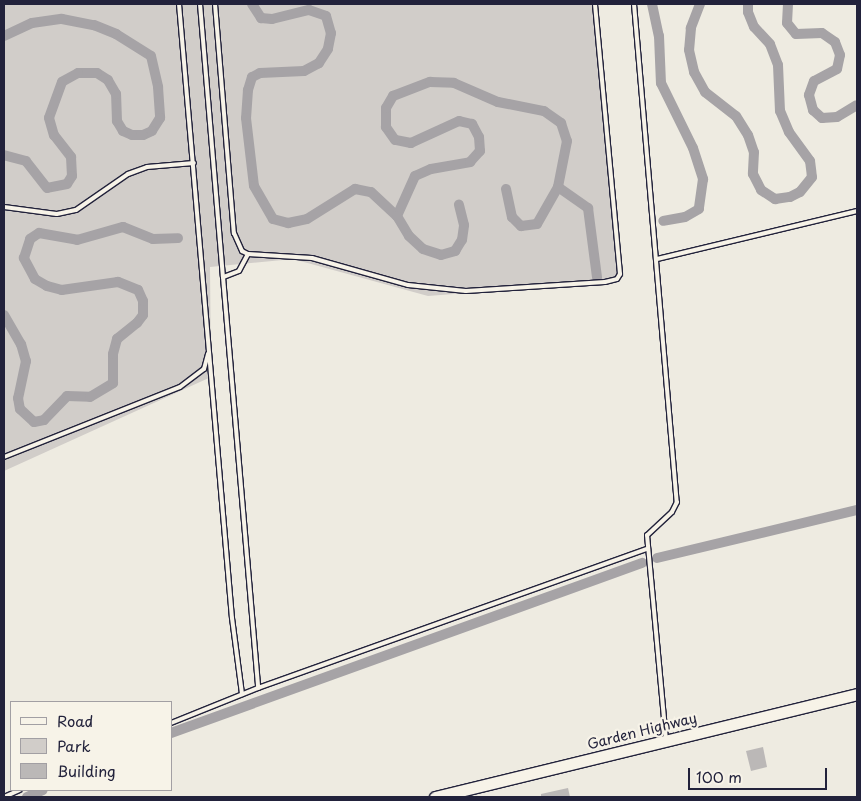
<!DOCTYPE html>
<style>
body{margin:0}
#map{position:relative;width:861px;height:801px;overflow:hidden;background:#eeebe1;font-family:"Playpen Sans",sans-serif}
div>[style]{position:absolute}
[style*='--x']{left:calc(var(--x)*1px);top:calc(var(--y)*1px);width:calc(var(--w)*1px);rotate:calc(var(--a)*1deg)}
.green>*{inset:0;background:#d1cdc9}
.canal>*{height:10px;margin:-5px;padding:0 5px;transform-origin:5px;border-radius:5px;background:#a6a3a6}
.building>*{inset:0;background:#bbb8b7}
.roads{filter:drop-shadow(1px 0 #22223b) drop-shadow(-1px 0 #22223b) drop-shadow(0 1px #22223b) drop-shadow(0 -1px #22223b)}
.lane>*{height:4px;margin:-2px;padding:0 2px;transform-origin:2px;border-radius:2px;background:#f7f3e8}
.secondary>*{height:11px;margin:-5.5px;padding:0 5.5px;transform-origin:5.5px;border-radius:5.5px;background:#f7f3e8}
span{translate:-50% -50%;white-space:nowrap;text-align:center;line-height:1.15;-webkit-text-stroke:4.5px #f7f3e8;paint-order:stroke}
.street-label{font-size:14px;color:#22223b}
.frame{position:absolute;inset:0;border:5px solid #22223b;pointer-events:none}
.legend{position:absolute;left:10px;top:701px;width:162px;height:90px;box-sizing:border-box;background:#f7f3e8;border:1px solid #a29fa3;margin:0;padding:6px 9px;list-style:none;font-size:15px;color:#22223b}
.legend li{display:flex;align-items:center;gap:10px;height:25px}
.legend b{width:25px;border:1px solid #a29fa3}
.scale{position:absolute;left:688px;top:768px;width:139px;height:22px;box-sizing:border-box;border:2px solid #22223b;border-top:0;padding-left:6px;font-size:15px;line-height:18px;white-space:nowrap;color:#22223b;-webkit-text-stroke:4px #f7f3e8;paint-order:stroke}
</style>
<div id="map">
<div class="green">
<i style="clip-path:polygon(4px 4px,598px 4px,619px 281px,428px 296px,293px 259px,210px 267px,211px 377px,4px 471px)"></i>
</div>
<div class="canal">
<i style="--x:252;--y:4;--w:17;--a:57"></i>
<i style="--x:261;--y:18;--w:11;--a:5"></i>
<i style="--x:272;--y:19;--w:38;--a:-14"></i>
<i style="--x:309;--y:10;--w:18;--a:19"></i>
<i style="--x:326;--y:16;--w:18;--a:74"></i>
<i style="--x:331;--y:33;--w:16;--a:101"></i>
<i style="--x:328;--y:49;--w:17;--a:123"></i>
<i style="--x:319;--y:63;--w:17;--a:152"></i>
<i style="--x:304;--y:71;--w:44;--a:177.4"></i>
<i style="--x:260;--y:73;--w:9;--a:153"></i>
<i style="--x:252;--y:77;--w:14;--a:107"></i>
<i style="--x:248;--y:90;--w:28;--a:94"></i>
<i style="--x:246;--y:118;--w:68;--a:83.3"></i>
<i style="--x:254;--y:186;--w:38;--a:60"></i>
<i style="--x:273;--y:219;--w:16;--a:15"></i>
<i style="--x:288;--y:223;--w:19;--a:-12"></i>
<i style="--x:307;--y:219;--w:57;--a:-32"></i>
<i style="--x:355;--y:189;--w:16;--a:11"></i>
<i style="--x:371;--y:192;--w:35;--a:43"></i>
<i style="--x:397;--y:216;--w:44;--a:-65.8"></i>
<i style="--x:415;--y:176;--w:17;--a:-24"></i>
<i style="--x:431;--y:169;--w:40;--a:-10"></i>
<i style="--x:470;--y:162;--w:15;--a:-48"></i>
<i style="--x:480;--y:151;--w:14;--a:-94"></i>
<i style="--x:479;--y:137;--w:15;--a:-118"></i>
<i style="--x:472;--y:124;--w:13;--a:-167"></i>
<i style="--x:459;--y:121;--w:53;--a:155.4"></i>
<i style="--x:411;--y:143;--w:16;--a:-169"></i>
<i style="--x:395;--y:140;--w:16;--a:-125"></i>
<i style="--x:386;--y:127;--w:19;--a:-90"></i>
<i style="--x:386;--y:108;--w:14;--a:-60"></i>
<i style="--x:393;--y:96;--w:40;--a:-21"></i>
<i style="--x:430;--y:82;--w:24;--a:2"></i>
<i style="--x:454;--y:83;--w:48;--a:23.4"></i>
<i style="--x:498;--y:102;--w:47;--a:11.1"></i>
<i style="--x:544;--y:111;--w:21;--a:35"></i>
<i style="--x:561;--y:123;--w:19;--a:72"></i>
<i style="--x:567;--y:141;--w:47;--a:101.1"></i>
<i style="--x:558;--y:187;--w:37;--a:35"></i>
<i style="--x:588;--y:208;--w:70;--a:82.6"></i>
<i style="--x:652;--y:4;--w:33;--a:78"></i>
<i style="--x:659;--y:36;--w:47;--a:87.6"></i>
<i style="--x:661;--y:83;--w:72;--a:63.8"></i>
<i style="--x:693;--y:148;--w:33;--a:72"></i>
<i style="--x:703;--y:179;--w:30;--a:98"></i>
<i style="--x:699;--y:209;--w:16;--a:150"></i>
<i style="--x:685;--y:217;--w:22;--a:170"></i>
<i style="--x:700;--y:4;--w:26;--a:111"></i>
<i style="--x:691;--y:28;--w:22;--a:95"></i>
<i style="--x:689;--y:50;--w:23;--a:77"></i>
<i style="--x:694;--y:72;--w:23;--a:61"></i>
<i style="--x:705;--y:92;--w:39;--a:38"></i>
<i style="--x:736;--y:116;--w:22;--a:58"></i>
<i style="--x:748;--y:135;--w:18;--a:71"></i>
<i style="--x:754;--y:152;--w:22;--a:93"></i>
<i style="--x:753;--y:174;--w:18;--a:63"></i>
<i style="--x:761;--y:190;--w:17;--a:33"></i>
<i style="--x:775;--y:199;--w:15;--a:-8"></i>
<i style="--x:790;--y:197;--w:11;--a:-27"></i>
<i style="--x:800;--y:192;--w:19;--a:-51"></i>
<i style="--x:812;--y:177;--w:16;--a:-97"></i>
<i style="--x:810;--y:161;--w:36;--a:-126"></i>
<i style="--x:789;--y:132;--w:23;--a:-113"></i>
<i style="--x:780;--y:111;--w:46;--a:-92.5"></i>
<i style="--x:778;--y:65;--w:22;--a:-111"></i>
<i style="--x:770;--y:44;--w:23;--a:-133"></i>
<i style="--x:754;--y:27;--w:16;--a:-112"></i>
<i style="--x:748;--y:12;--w:8;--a:-90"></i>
<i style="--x:788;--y:4;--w:19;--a:93"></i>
<i style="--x:787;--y:23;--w:14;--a:51"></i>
<i style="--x:796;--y:34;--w:26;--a:-2"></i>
<i style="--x:822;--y:33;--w:16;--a:35"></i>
<i style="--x:835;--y:42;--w:14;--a:69"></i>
<i style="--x:840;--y:55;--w:14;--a:102"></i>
<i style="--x:837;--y:69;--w:26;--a:152"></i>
<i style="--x:814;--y:81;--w:15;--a:110"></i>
<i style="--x:809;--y:95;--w:16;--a:75"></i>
<i style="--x:813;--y:110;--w:12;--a:42"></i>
<i style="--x:822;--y:118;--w:15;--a:-4"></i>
<i style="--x:837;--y:117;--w:23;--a:-31"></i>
<i style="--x:4;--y:36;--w:31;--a:-25"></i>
<i style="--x:32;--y:23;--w:30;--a:-8"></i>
<i style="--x:62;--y:19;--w:33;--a:11"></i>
<i style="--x:94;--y:25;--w:24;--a:22"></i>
<i style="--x:116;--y:34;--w:41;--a:32.2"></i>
<i style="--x:151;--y:56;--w:32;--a:77"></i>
<i style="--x:158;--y:87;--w:31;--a:86"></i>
<i style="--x:160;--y:118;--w:15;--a:122"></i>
<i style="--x:152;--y:131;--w:10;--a:156"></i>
<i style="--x:143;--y:135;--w:11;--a:180"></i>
<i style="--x:132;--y:135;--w:10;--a:-156"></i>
<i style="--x:123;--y:131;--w:12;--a:-121"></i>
<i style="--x:117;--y:121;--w:27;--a:-92"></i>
<i style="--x:116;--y:94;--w:16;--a:-120"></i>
<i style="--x:108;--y:80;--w:13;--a:-148"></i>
<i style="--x:97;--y:73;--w:19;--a:180"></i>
<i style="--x:78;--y:73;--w:18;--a:151"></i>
<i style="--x:62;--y:82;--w:38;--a:110"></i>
<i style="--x:49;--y:118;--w:18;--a:74"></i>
<i style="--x:54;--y:135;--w:28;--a:52"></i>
<i style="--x:71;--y:157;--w:19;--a:87"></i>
<i style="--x:72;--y:176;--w:9;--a:122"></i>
<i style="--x:67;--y:184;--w:20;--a:169"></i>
<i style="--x:47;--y:188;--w:34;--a:-128"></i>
<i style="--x:26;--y:161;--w:23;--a:-165"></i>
<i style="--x:506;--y:189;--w:29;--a:78"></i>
<i style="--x:512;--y:217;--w:13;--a:45"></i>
<i style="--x:521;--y:226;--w:16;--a:-7"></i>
<i style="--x:537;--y:224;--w:43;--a:-60.4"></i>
<i style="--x:397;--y:216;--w:23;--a:59"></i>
<i style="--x:409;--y:236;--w:19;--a:43"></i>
<i style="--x:423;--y:249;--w:19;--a:18"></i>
<i style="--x:441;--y:255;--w:15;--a:-16"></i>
<i style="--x:455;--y:251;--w:13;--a:-58"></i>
<i style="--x:462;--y:240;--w:15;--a:-82"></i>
<i style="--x:464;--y:225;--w:21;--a:-104"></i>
<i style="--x:4;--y:315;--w:34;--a:60"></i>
<i style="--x:21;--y:344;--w:18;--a:74"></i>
<i style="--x:26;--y:361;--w:38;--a:102"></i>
<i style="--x:18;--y:398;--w:11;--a:80"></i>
<i style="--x:20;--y:409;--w:19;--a:43"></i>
<i style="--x:34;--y:422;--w:10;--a:-11"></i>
<i style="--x:44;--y:420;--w:33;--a:-46"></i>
<i style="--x:67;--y:396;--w:23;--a:2"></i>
<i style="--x:90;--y:397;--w:27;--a:-31"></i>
<i style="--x:113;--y:383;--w:29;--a:-90"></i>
<i style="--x:113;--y:354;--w:16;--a:-75"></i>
<i style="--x:117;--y:339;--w:26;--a:-39"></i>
<i style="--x:137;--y:323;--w:10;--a:-53"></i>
<i style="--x:143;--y:315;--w:14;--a:-90"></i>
<i style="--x:143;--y:301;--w:12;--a:-114"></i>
<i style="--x:138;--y:290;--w:22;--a:-158"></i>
<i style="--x:118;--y:282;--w:57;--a:171.9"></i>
<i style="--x:62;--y:290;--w:16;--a:-165"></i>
<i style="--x:47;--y:286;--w:14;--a:-150"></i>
<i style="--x:35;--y:279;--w:24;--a:-118"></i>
<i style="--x:24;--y:258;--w:20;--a:-72"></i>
<i style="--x:30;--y:239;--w:11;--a:-34"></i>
<i style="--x:39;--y:233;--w:39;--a:10"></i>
<i style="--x:77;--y:240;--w:48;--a:-15.8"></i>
<i style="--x:123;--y:227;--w:32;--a:22"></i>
<i style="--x:153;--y:239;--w:25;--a:-2"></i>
<i style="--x:657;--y:558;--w:206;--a:-13.5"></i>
<i style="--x:171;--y:733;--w:501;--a:-19.85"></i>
<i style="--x:27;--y:797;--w:17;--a:-24"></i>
</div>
<div class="building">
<i style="clip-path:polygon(763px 747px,767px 767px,751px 771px,746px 751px)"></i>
<i style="clip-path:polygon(568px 788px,570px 797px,541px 797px,541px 794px)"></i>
</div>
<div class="roads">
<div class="lane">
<i style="--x:179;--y:4;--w:616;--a:85.07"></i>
<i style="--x:232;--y:618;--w:77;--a:82.5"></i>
<i style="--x:200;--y:4;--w:274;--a:85.2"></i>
<i style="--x:215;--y:4;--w:230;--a:85.3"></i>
<i style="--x:234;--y:233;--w:20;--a:66"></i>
<i style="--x:242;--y:251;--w:7;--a:27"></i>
<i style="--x:248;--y:254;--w:64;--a:3.6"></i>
<i style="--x:312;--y:258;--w:100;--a:15.7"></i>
<i style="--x:408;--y:285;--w:58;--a:5.9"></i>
<i style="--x:466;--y:291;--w:139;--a:-3.7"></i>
<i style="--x:605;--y:282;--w:12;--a:-14"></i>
<i style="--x:617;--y:279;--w:6;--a:-59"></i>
<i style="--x:620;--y:274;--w:271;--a:-95.3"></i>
<i style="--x:634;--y:4;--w:500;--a:85.1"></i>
<i style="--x:677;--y:502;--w:11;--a:117"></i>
<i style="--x:672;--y:512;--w:34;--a:137"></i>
<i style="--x:647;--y:535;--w:205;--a:84.7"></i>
<i style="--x:4;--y:207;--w:53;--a:7.5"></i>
<i style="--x:57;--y:214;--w:19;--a:-12"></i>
<i style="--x:76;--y:210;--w:63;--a:-34.7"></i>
<i style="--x:128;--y:174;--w:20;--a:-20"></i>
<i style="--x:147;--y:167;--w:47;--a:-4.9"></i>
<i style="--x:248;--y:254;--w:19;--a:118"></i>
<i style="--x:239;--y:271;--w:17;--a:159"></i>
<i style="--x:223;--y:277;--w:412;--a:85.1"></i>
<i style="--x:657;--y:259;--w:206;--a:-13.5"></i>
<i style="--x:4;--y:457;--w:189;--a:-21.7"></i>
<i style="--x:180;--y:387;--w:30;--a:-37"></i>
<i style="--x:204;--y:369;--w:16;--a:-75"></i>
<i style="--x:171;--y:723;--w:94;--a:-21.9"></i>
<i style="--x:258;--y:688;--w:414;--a:-19.7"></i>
<i style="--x:4;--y:797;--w:17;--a:-24"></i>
</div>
<div class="secondary">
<i style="--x:435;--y:797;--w:434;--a:-13.7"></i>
</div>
</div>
<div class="street-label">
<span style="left:642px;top:731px;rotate:-14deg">Garden Highway</span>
</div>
<div class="frame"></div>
<ul class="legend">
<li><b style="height:6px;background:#f7f3e8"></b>Road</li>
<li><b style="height:14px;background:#d1cdc9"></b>Park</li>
<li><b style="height:14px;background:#bbb8b7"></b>Building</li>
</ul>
<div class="scale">100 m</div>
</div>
